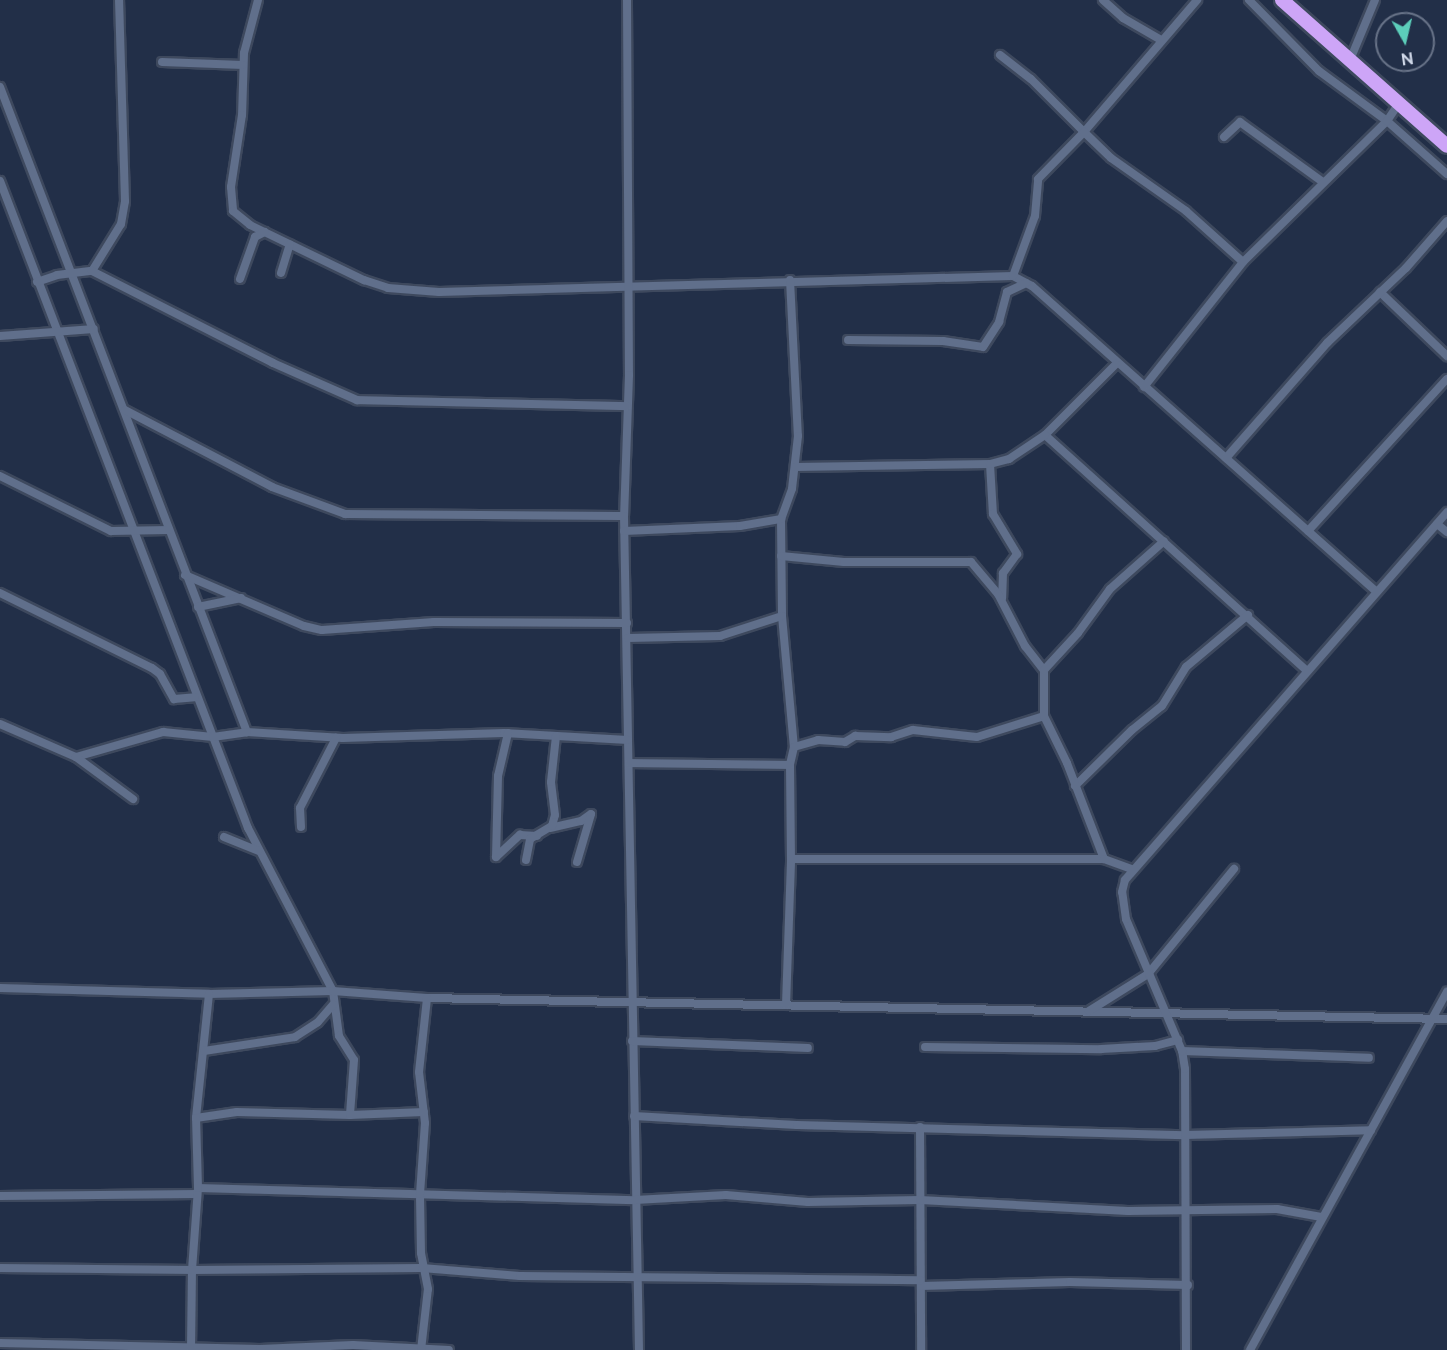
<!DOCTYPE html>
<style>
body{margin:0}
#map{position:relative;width:1447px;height:1350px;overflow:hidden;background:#222f48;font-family:Raleway,sans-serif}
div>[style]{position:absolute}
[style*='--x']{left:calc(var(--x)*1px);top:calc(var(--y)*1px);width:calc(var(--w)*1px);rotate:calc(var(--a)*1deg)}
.roads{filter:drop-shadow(2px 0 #3e495e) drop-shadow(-2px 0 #3e495e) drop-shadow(0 2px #3e495e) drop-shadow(0 -2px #3e495e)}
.street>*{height:8px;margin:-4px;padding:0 4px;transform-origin:4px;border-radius:4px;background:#606f8b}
.highway>*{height:14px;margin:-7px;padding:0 7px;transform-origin:7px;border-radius:7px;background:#cda5f7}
span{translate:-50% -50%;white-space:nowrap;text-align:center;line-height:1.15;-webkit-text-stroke:4.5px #222f48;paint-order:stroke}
.north{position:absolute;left:1375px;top:12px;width:60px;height:60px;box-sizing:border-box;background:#222f48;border:2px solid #687388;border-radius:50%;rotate:172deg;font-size:16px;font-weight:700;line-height:24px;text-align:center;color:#d0d8e8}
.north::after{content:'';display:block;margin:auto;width:21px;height:27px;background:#5cceba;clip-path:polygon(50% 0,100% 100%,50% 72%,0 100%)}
</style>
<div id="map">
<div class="roads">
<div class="street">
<i style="--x:258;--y:0;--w:55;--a:104.8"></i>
<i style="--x:244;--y:53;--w:62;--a:91.8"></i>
<i style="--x:242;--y:115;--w:73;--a:98.7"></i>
<i style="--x:231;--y:187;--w:24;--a:85"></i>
<i style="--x:233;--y:211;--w:22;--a:39"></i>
<i style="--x:250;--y:225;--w:127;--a:25.8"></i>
<i style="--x:364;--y:280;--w:25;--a:18"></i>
<i style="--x:388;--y:288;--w:51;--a:4.5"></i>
<i style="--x:439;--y:292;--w:574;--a:-1.6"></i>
<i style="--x:1013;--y:276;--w:21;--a:28"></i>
<i style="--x:1032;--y:286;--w:461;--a:41.6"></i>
<i style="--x:627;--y:0;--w:375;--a:89.7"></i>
<i style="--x:629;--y:375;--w:141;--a:92"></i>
<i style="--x:624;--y:516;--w:834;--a:88.97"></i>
<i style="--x:1103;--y:0;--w:27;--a:42"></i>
<i style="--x:1123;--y:18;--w:44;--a:30.1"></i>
<i style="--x:1249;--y:0;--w:100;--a:45.4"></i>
<i style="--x:1319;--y:71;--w:84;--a:36.3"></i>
<i style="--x:1387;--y:121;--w:80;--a:41.5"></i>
<i style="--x:1000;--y:55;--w:39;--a:38"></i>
<i style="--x:1031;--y:79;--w:75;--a:45"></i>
<i style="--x:1084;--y:132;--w:174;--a:-49.4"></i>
<i style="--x:1350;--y:60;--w:65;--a:-67.4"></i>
<i style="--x:162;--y:62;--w:81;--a:2.1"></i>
<i style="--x:0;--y:87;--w:691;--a:69.05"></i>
<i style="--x:247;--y:732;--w:96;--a:3.6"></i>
<i style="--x:343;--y:738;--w:161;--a:-1.8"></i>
<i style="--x:504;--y:733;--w:124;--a:3.2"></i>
<i style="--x:1224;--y:137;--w:22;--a:-43"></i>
<i style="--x:1240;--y:122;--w:102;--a:35.9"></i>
<i style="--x:0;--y:181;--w:693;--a:69.03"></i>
<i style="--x:248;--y:828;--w:184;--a:62.5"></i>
<i style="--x:333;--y:991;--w:45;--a:82.4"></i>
<i style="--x:339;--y:1036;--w:28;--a:58"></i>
<i style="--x:354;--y:1060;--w:55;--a:94.2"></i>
<i style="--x:92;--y:271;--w:55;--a:-58.3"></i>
<i style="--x:121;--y:224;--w:23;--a:-80"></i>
<i style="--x:125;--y:201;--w:201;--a:-91.7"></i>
<i style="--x:281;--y:273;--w:30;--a:-73"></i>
<i style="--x:1013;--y:276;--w:64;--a:-69.9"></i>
<i style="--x:1035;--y:216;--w:37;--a:-85"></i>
<i style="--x:1038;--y:179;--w:66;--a:-45.6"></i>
<i style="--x:1084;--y:132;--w:37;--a:44"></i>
<i style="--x:1111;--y:158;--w:92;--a:35.2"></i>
<i style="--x:1186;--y:211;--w:76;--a:41.8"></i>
<i style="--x:240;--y:279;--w:45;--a:-70.3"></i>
<i style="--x:255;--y:237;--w:11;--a:-27"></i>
<i style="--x:790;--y:280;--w:156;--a:87.1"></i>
<i style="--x:798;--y:436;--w:53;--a:96.5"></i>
<i style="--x:792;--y:489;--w:32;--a:110"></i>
<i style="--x:781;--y:519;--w:97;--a:89.4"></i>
<i style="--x:782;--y:616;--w:132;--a:84.8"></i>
<i style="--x:794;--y:747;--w:18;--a:103"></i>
<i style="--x:790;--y:765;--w:94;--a:89.4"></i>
<i style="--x:37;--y:282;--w:21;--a:-19"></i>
<i style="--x:57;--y:275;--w:35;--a:-7"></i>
<i style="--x:92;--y:271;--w:203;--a:26.9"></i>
<i style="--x:273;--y:363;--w:92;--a:23.8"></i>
<i style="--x:357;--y:400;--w:270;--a:1.3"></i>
<i style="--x:1380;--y:292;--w:93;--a:43.7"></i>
<i style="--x:0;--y:336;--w:94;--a:-4.3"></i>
<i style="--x:848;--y:340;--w:95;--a:0.6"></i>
<i style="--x:943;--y:341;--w:40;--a:8.5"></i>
<i style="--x:983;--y:347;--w:30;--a:-57"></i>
<i style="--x:999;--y:322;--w:31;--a:-75"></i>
<i style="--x:1007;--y:292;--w:21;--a:-25"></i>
<i style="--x:1116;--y:364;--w:100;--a:135"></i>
<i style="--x:1045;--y:435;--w:351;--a:42"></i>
<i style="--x:1144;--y:387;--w:159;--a:-51.6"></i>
<i style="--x:1243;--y:262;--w:202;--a:-44.4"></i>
<i style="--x:1387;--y:121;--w:22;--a:-56"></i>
<i style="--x:125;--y:410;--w:166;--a:27.6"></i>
<i style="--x:272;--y:487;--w:78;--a:20.3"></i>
<i style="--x:345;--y:514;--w:279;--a:0.4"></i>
<i style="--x:1226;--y:458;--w:153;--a:-48.7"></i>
<i style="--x:1327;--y:343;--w:109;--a:-43.5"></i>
<i style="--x:1406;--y:268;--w:62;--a:-48.9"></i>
<i style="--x:990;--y:464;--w:50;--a:86.6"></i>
<i style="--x:993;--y:514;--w:47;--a:59"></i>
<i style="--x:1017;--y:554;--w:24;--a:126"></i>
<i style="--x:1003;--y:573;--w:25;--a:92"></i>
<i style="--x:795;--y:467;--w:195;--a:-0.9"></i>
<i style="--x:990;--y:464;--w:20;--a:-15"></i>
<i style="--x:1009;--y:459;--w:43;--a:-33.7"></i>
<i style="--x:0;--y:476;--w:124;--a:26.4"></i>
<i style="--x:111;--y:531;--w:58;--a:-1"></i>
<i style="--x:1437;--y:524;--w:13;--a:39"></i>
<i style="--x:624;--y:531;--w:116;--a:-2.5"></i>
<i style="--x:740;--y:526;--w:42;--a:-9.7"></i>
<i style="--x:1308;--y:531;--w:206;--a:-47.6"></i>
<i style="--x:781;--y:556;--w:63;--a:5.4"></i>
<i style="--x:844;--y:562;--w:127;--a:0"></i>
<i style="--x:971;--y:562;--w:42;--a:49.8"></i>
<i style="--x:998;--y:594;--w:59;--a:62.6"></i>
<i style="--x:1025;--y:646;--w:31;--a:52"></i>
<i style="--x:185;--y:575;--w:129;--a:23.2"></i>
<i style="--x:304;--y:626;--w:18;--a:13"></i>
<i style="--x:322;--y:630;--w:112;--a:-4.1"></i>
<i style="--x:434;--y:622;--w:193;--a:0.3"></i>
<i style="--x:0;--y:593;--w:169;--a:26.3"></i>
<i style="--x:152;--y:668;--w:10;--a:37"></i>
<i style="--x:160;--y:674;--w:29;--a:61"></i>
<i style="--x:174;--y:699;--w:21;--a:-5"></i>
<i style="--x:198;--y:607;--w:44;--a:-11.8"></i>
<i style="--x:628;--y:638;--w:92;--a:-1.2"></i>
<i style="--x:720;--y:636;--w:65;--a:-17.9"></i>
<i style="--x:0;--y:724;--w:83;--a:23.5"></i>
<i style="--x:76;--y:757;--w:91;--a:-16"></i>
<i style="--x:163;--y:732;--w:50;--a:5.7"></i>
<i style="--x:213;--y:737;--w:34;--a:-8"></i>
<i style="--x:508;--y:733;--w:44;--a:103.1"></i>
<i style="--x:498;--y:776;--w:81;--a:91.4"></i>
<i style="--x:496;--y:857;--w:33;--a:-43"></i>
<i style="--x:520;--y:835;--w:17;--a:3"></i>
<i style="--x:794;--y:747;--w:25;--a:-16"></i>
<i style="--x:818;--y:740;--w:27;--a:4"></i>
<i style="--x:845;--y:742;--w:12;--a:-31"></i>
<i style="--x:855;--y:736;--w:36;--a:2"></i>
<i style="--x:891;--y:737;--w:23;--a:-18"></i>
<i style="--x:913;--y:730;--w:64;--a:6.2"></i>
<i style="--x:977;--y:737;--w:70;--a:-17.4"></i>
<i style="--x:76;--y:757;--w:71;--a:36.4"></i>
<i style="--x:629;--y:763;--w:161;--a:0.7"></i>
<i style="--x:1075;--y:786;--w:80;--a:-44.5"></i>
<i style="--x:1132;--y:730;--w:38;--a:-39"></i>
<i style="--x:1162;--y:706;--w:46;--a:-58.4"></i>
<i style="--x:1186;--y:667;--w:81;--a:-40"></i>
<i style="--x:301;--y:827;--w:19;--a:-93"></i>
<i style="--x:300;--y:808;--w:79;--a:-62.8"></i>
<i style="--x:550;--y:828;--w:32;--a:-13"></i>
<i style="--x:581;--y:821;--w:12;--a:-35"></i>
<i style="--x:224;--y:837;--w:37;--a:22"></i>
<i style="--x:1104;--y:859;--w:103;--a:-111.1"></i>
<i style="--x:1067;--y:763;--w:52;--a:-116.1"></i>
<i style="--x:1044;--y:716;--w:46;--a:-90"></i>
<i style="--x:1044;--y:670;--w:50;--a:-47.4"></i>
<i style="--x:1078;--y:633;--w:54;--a:-54"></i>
<i style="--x:1110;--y:589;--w:72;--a:-41.6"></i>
<i style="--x:526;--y:860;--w:21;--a:-79"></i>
<i style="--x:530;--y:839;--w:26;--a:-31"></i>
<i style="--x:552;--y:826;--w:11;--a:-75"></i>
<i style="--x:555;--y:815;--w:33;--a:-97"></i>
<i style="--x:551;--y:782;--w:46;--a:-83.8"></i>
<i style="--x:577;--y:862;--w:50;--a:-73.7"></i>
<i style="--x:0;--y:988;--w:209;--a:1.6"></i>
<i style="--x:209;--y:994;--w:124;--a:-1.4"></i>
<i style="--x:333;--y:991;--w:94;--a:4.3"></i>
<i style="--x:427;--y:998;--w:1020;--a:1.18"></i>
<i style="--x:209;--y:994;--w:125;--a:96"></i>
<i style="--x:196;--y:1118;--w:41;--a:-8.3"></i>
<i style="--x:237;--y:1112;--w:113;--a:1.5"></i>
<i style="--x:350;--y:1115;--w:74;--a:-2.3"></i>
<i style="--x:786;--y:1005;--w:146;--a:-88"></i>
<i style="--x:791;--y:859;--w:313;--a:0"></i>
<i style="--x:1104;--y:859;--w:30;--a:20"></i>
<i style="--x:1089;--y:1011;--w:70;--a:-32.1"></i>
<i style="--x:1148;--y:974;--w:136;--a:-50.7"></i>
<i style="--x:632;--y:1041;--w:176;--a:2.3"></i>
<i style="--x:925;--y:1047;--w:176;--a:0.7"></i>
<i style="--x:1101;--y:1049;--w:54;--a:-3.2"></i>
<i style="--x:1155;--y:1046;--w:24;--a:-15"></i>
<i style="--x:204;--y:1051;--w:92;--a:-8.7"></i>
<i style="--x:295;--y:1037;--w:27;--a:-33"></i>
<i style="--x:318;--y:1022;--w:23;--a:-49"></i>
<i style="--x:1182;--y:1051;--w:187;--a:2.1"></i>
<i style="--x:634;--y:1116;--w:163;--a:3.2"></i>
<i style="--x:797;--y:1125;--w:388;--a:1.5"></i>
<i style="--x:1185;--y:1135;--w:186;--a:-1.5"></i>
<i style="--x:920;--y:1127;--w:223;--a:89.7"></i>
<i style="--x:198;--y:1188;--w:437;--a:1.6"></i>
<i style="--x:635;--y:1200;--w:91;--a:-3.1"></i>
<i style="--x:726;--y:1195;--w:82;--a:4.9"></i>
<i style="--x:808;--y:1202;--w:112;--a:-1"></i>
<i style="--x:920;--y:1200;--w:208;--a:3"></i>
<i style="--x:1128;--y:1211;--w:149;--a:-0.8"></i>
<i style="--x:1277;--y:1209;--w:45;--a:10.3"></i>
<i style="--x:0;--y:1196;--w:197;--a:-0.6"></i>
<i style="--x:0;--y:1268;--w:192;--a:0.6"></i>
<i style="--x:192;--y:1270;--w:82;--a:-85.8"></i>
<i style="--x:198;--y:1188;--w:70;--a:-91.6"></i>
<i style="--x:921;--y:1286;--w:149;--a:-1.5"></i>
<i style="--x:1070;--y:1282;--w:118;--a:1.5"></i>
<i style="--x:0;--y:1343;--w:260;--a:1.3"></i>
<i style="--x:260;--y:1349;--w:93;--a:-2.5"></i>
<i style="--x:353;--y:1345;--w:96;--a:3"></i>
<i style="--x:191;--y:1350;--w:80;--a:-89.3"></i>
<i style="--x:192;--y:1270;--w:230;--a:-0.5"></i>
<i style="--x:422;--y:1268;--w:98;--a:4.7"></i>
<i style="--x:520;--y:1276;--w:400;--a:0.6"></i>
<i style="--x:421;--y:1350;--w:61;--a:-83.5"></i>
<i style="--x:428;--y:1289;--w:37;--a:-101"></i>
<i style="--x:421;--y:1253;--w:59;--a:-91"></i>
<i style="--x:420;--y:1194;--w:71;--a:-86"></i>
<i style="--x:425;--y:1123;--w:51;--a:-96.7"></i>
<i style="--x:419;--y:1072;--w:74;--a:-83.8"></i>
<i style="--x:1186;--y:1350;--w:281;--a:-90.2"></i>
<i style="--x:1185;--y:1069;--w:18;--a:-99"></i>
<i style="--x:1182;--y:1051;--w:143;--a:-113"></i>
<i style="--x:1126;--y:919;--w:27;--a:-98"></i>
<i style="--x:1122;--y:892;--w:12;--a:-76"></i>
<i style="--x:1125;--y:880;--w:489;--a:-48.8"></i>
<i style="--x:1250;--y:1350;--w:409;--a:-61.2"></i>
</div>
<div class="highway">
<i style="--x:1282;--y:0;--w:220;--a:41.5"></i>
</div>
</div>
<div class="north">N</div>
</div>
